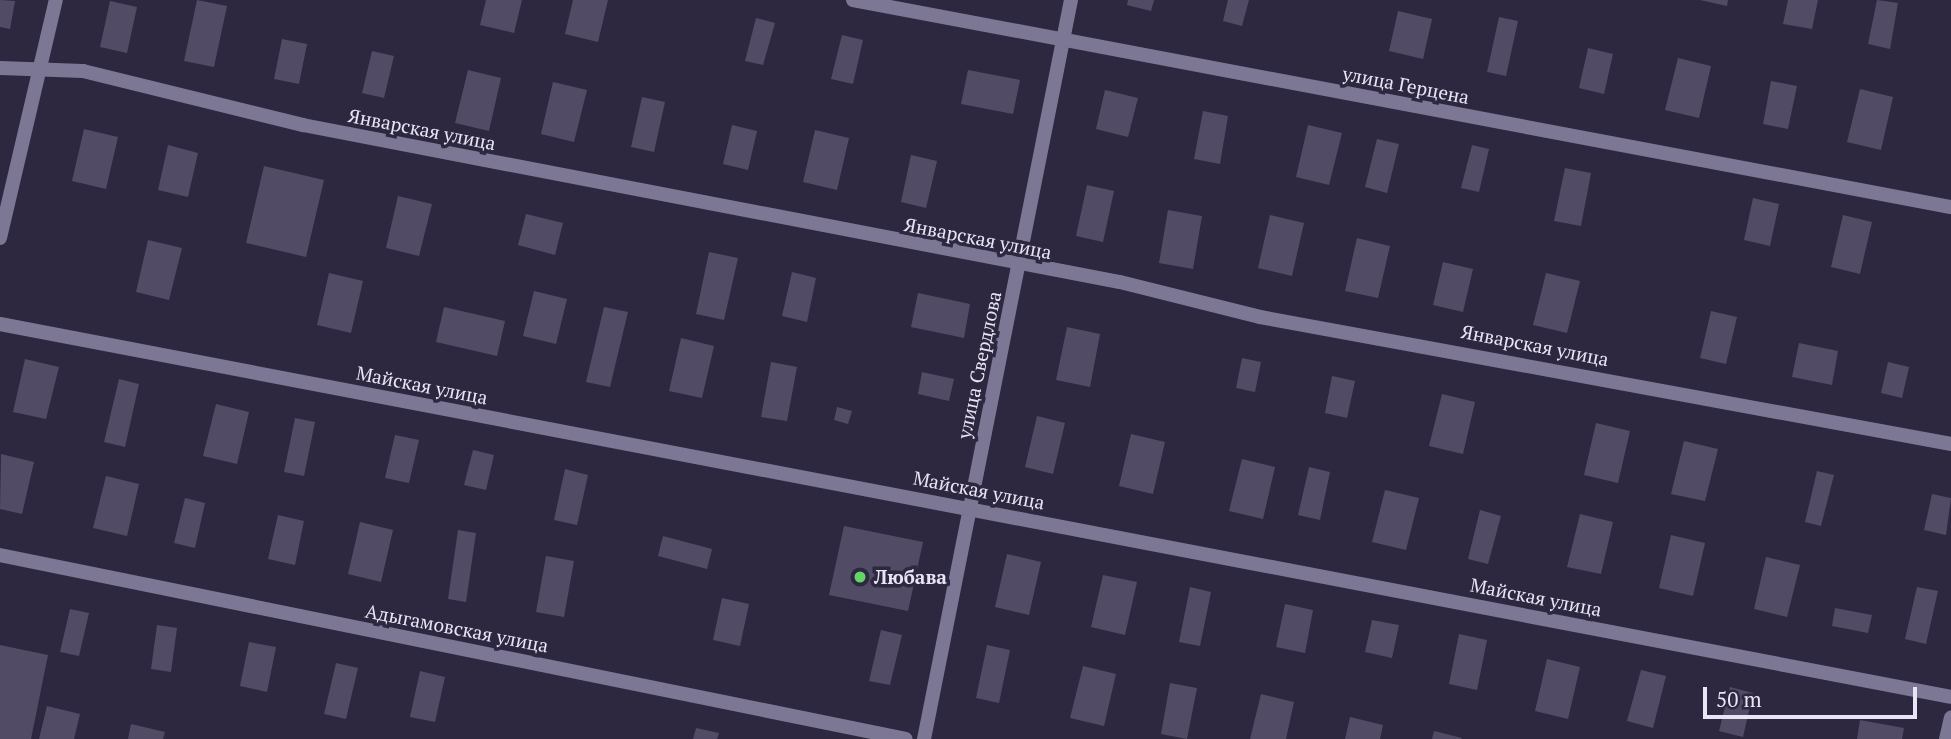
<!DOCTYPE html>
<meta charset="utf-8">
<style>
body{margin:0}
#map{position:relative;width:1951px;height:739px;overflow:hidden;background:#2d2840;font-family:"PT Serif",serif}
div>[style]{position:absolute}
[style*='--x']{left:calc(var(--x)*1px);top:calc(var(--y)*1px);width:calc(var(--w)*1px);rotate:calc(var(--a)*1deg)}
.building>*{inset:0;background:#514b66}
.minor>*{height:14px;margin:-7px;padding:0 7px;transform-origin:7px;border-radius:7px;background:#7d7796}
.dots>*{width:19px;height:19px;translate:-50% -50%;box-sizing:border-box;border:4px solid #2d2840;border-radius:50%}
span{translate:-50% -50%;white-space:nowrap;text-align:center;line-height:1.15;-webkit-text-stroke:7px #2d2840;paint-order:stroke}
.street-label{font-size:19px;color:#e8e5f5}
.poi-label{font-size:19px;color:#e8e5f5;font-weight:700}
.left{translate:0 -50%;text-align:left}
.scale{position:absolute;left:1703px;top:687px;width:214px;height:32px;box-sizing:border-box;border:4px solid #e8e5f5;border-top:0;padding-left:9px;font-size:21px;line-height:24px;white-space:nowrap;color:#e8e5f5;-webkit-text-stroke:5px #2d2840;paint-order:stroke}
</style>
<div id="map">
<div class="building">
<i style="clip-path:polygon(0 0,15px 1px,10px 29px,0 27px)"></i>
<i style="clip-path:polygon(197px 0,227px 6px,214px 67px,184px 61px)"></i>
<i style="clip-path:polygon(486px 0,522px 0,514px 33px,480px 25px)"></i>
<i style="clip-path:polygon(573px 0,608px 0,598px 42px,565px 34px)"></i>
<i style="clip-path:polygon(1128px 0,1154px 0,1151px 11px,1127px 5px)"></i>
<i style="clip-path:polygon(1228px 0,1249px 0,1242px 26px,1223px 21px)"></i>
<i style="clip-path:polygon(1700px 0,1728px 0,1727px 6px)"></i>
<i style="clip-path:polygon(1788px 0,1818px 0,1812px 29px,1783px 24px)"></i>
<i style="clip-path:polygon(1877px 0,1898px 3px,1890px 49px,1868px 44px)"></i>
<i style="clip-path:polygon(110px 1px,137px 7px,127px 53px,100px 47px)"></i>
<i style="clip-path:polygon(1398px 11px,1432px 19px,1423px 59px,1389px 51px)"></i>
<i style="clip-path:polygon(1499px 17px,1518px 21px,1506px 76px,1487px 72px)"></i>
<i style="clip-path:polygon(756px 18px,775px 23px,763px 65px,745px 61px)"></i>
<i style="clip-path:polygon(842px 35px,863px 40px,853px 84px,831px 79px)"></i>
<i style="clip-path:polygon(282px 39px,307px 44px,299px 84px,274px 79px)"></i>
<i style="clip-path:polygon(1588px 48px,1613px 54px,1604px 94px,1579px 88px)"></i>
<i style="clip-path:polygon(372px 51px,394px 56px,384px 98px,362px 93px)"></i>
<i style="clip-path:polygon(1678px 58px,1711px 66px,1699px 118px,1665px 110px)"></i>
<i style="clip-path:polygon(468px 70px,501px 78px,489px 131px,455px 123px)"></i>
<i style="clip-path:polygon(968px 70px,1020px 80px,1013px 114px,961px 104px)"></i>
<i style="clip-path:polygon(1771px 81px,1797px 86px,1788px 129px,1763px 124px)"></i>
<i style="clip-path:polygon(553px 82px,587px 90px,574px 142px,541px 134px)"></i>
<i style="clip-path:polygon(1860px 89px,1893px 97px,1881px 150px,1847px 142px)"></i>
<i style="clip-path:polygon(1105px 90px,1138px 98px,1128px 137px,1096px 129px)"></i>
<i style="clip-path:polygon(642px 97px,665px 102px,654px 152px,631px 147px)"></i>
<i style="clip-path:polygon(1203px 111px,1228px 116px,1220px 164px,1194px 159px)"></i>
<i style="clip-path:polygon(732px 125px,757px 131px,748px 170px,723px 164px)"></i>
<i style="clip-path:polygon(1308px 125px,1342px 133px,1329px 185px,1296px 177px)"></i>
<i style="clip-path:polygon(84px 129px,118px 137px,106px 189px,72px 181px)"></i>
<i style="clip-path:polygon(815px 130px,849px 138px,837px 190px,803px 182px)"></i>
<i style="clip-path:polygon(1377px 139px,1399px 144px,1387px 193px,1365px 187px)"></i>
<i style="clip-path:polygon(168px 145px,198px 153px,188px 197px,158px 190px)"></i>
<i style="clip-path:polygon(1472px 145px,1489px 149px,1479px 192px,1461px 188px)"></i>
<i style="clip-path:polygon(911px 155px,937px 161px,926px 208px,901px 202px)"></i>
<i style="clip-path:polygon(264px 166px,324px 180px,306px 257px,246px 243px)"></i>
<i style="clip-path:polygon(1565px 168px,1591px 173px,1581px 226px,1554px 221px)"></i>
<i style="clip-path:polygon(1087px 185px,1114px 191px,1103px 242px,1076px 236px)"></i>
<i style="clip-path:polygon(398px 196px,432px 204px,419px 256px,386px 248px)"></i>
<i style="clip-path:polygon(1753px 198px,1779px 204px,1770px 246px,1744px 240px)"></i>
<i style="clip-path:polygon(1168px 210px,1202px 216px,1193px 269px,1159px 263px)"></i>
<i style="clip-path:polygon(526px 214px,563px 223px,555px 255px,518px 245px)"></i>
<i style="clip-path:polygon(1270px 215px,1304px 223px,1292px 276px,1258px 268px)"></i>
<i style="clip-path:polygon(1843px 215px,1872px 222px,1860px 274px,1831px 267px)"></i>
<i style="clip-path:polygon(1357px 238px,1390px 246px,1378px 298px,1345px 291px)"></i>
<i style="clip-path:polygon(148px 240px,182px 248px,169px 300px,136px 292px)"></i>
<i style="clip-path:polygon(709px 252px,738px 258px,724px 320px,696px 314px)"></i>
<i style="clip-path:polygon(1443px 262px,1473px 269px,1463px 312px,1433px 305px)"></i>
<i style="clip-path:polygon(792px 272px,816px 278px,807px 322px,782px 316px)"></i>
<i style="clip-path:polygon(329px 273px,363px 281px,351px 333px,317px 325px)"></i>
<i style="clip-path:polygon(1546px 273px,1580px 281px,1567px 333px,1533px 325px)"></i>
<i style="clip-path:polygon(534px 291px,567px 299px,556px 344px,523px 336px)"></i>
<i style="clip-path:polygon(918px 293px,970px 304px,964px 338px,911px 327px)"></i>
<i style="clip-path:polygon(444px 307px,505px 321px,497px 356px,436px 342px)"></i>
<i style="clip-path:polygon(604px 307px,628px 312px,610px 387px,586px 382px)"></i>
<i style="clip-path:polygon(1711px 311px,1737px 317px,1726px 364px,1700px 358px)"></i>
<i style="clip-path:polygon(1067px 327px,1100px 334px,1090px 387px,1056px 380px)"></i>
<i style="clip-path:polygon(681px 338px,714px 346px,702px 398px,669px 391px)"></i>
<i style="clip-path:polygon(1799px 343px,1838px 351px,1832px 385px,1792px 377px)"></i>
<i style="clip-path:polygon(1242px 358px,1261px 362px,1255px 392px,1236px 388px)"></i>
<i style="clip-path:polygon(25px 359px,59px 367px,46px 419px,13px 412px)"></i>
<i style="clip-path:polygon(771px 362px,797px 367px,787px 421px,761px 417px)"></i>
<i style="clip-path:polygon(1888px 362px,1909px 367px,1902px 398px,1881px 393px)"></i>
<i style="clip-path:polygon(922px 372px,954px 379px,949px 401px,918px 394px)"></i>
<i style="clip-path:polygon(1332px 376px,1355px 381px,1347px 418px,1325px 413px)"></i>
<i style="clip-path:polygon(119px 379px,139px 384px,125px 447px,104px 442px)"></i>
<i style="clip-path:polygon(1442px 394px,1475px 402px,1463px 454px,1429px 446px)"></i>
<i style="clip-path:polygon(216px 404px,249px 412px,237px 464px,203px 456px)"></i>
<i style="clip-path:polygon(837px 407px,852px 411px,848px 424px,834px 420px)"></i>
<i style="clip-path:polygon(1037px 416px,1065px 423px,1053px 474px,1025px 467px)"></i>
<i style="clip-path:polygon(295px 418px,315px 422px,304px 476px,284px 472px)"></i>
<i style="clip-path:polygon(1596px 423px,1630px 431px,1618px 483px,1584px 475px)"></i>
<i style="clip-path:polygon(1131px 434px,1165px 442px,1153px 494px,1119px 486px)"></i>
<i style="clip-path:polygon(395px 435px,419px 440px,409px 483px,385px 478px)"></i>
<i style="clip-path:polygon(1684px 441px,1718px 449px,1705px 501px,1671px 494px)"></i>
<i style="clip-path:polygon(473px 450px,494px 455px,486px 490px,464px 485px)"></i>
<i style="clip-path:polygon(1px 454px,34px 462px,22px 514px,0 509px)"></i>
<i style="clip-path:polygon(1242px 459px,1275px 467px,1263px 519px,1229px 511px)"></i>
<i style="clip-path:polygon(1309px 467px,1330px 472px,1320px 520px,1298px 515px)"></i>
<i style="clip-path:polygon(565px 469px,588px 475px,577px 525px,554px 520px)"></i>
<i style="clip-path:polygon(1817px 471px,1834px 475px,1821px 526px,1805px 522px)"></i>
<i style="clip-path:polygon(106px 476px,139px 484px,127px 536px,93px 528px)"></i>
<i style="clip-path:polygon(1385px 490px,1419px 498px,1406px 550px,1372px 542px)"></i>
<i style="clip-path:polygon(1932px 494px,1951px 498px,1946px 535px,1924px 530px)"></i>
<i style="clip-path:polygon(185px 498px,205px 503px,195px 548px,174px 543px)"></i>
<i style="clip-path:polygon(1480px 510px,1501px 516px,1488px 564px,1468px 559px)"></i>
<i style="clip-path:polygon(1580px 514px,1613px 522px,1601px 574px,1567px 567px)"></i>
<i style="clip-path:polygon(278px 515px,304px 521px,295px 565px,268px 559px)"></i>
<i style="clip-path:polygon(360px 522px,393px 530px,381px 582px,348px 574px)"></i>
<i style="clip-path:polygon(844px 526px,923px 542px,908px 611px,829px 595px)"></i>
<i style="clip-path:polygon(458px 530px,476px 533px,466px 602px,448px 599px)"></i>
<i style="clip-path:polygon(1671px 535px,1705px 543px,1693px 596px,1659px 588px)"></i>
<i style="clip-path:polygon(663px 536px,712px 549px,707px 569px,658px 556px)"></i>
<i style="clip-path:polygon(1007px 554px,1041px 562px,1029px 615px,995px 607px)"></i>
<i style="clip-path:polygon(546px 556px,574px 561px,564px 617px,536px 612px)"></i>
<i style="clip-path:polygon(1766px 557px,1800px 565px,1787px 617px,1754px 609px)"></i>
<i style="clip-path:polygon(1103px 575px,1137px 582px,1125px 635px,1091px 627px)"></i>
<i style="clip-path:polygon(1190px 587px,1211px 592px,1200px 646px,1179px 642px)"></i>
<i style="clip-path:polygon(1917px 587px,1938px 591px,1926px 644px,1905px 639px)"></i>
<i style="clip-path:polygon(722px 598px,749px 604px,740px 646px,713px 640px)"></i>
<i style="clip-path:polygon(1285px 604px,1313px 610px,1305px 653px,1276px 647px)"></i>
<i style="clip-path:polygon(1835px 608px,1872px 615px,1868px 633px,1832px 626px)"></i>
<i style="clip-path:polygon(70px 609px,89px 613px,79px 656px,60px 652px)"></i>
<i style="clip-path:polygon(1372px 620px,1399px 625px,1392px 658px,1365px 652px)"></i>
<i style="clip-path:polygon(157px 625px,177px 628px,171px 672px,151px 669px)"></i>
<i style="clip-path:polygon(881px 630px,902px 635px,890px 685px,869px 681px)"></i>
<i style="clip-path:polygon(1459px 634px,1487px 640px,1477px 690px,1449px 684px)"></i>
<i style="clip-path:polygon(249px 642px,276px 647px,267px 692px,240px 686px)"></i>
<i style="clip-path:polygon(0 645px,48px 655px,31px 739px,0 739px)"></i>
<i style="clip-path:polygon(987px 645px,1010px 650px,999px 703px,976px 698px)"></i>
<i style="clip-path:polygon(1547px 659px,1580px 667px,1568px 719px,1535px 711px)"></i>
<i style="clip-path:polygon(336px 663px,358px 668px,346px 719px,324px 714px)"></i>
<i style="clip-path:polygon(1083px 666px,1116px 674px,1104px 726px,1070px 718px)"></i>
<i style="clip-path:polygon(1641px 670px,1666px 676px,1653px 728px,1627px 721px)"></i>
<i style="clip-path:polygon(420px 671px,445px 677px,435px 722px,410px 717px)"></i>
<i style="clip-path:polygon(1170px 683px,1197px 688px,1187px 739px,1161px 734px)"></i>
<i style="clip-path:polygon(1730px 687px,1753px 693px,1743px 737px,1719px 731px)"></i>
<i style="clip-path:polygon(1261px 694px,1294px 702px,1286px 739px,1250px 739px)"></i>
<i style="clip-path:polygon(47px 706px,80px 714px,74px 739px,39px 739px)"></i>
<i style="clip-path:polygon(1350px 717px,1383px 725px,1380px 739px,1345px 739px)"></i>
<i style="clip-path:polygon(1860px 720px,1904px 728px,1902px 739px,1857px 739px)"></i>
<i style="clip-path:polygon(131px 724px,165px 732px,163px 739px,128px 739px)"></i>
<i style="clip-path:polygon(696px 728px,719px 733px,717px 739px,693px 739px)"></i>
<i style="clip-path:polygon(1434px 731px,1462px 738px,1461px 739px,1432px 739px)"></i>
</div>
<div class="minor">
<i style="--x:853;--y:0;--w:1117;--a:10.68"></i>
<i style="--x:0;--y:68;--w:83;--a:2.1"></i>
<i style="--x:83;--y:71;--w:227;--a:13.8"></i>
<i style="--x:303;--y:125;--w:832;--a:10.88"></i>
<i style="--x:1120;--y:282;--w:144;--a:14"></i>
<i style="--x:1260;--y:317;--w:703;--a:10.41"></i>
<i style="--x:0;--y:238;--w:244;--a:-76.8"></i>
<i style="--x:0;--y:324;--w:1986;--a:10.82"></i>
<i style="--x:0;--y:555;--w:924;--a:11.48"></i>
<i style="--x:924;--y:739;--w:753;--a:-78.75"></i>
<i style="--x:1946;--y:739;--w:22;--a:-77"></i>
</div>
<div class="dots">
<i style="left:860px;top:577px;background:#63d468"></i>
</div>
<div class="street-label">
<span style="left:1406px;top:85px;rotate:11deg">улица Герцена</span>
<span style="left:422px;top:129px;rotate:11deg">Январская улица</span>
<span style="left:978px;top:238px;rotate:11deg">Январская улица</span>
<span style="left:1535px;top:345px;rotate:11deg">Январская улица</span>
<span style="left:979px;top:365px;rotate:-78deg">улица Свердлова</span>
<span style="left:422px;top:385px;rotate:11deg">Майская улица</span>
<span style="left:979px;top:490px;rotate:11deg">Майская улица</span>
<span style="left:1536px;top:597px;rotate:11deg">Майская улица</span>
<span style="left:457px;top:628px;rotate:11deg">Адыгамовская улица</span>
</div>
<div class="poi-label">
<span class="left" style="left:874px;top:577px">Любава</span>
</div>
<div class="scale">50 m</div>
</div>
